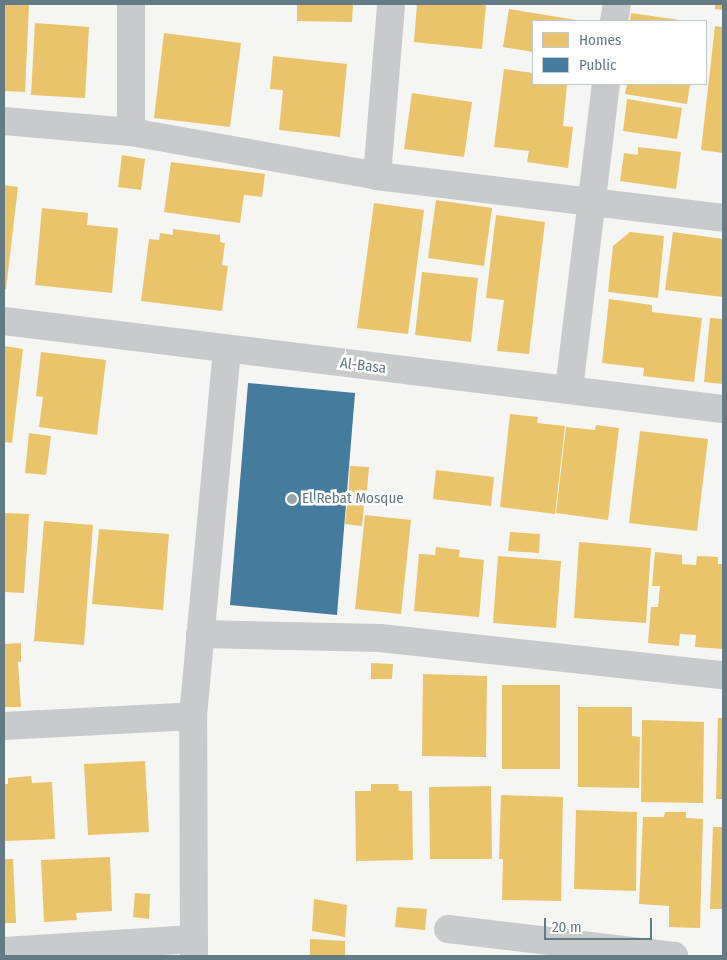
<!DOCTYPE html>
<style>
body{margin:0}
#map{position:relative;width:727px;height:960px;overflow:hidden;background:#f5f5f3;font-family:"Fira Sans Condensed",sans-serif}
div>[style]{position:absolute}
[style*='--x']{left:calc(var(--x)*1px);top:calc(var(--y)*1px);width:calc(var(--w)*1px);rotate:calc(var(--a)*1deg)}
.homes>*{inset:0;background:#e9c46a}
.public>*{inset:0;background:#457b9d}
.minor>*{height:28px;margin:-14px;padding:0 14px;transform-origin:14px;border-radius:14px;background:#c9cacb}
.tertiary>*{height:28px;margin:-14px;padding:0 14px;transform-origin:14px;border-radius:14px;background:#c9cacb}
.dots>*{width:14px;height:14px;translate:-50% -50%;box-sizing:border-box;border:2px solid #fff;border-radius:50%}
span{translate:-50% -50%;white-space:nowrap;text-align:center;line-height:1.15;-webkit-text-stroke:5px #fff;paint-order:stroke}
.street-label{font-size:15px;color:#647a84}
.poi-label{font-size:15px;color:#647a84}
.left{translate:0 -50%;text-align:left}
.frame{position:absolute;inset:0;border:5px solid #647a84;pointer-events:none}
.legend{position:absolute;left:532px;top:20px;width:175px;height:65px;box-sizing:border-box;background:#fff;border:1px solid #c1cace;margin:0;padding:6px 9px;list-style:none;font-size:15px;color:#647a84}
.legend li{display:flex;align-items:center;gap:10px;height:25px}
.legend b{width:25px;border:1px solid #c1cace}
.scale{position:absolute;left:544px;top:918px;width:108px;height:22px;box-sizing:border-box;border:2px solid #647a84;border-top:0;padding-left:6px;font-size:15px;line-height:18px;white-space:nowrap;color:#647a84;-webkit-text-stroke:4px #fff;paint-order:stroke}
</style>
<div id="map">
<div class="homes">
<i style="clip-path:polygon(4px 4px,29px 5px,25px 92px,4px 91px)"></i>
<i style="clip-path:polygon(297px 4px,353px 4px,352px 22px,297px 21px)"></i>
<i style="clip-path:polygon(417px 4px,486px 4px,482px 49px,414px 42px)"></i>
<i style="clip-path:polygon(715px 4px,723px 4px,723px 10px,715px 9px)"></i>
<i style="clip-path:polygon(509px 9px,576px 20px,576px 21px,533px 21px,533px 52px,503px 47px)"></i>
<i style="clip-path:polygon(631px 13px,679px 20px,679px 21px,630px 21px)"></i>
<i style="clip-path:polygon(35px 23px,89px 27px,85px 98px,31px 95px)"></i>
<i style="clip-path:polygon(715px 26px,723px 27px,723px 153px,701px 150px)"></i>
<i style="clip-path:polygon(164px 33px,241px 43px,230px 127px,154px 118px)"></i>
<i style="clip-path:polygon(273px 56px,347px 64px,340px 137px,279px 130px,283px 90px,270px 89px)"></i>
<i style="clip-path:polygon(504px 69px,533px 73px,533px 84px,567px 84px,563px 126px,573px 127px,568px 168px,527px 162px,529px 151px,494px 147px)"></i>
<i style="clip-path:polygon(627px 84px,690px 84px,687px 104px,625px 94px)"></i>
<i style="clip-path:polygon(412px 93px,472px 102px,464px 157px,404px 149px)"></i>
<i style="clip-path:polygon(627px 99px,682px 108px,677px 139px,623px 131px)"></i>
<i style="clip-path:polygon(638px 147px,681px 152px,676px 189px,620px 181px,624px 153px,638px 155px)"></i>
<i style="clip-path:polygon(122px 155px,145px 159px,141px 190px,118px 187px)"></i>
<i style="clip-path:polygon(171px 162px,265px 174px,262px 197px,244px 195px,240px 223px,164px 212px)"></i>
<i style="clip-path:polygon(4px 185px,18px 187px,6px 289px,4px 289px)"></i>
<i style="clip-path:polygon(436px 200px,492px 208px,484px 266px,428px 258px)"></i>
<i style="clip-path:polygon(374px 203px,424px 210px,408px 334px,357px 328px)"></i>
<i style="clip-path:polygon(42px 208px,88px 213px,87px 225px,118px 228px,112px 293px,35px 285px)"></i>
<i style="clip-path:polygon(496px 215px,545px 222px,529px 354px,497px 351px,504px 300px,486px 298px)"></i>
<i style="clip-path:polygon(173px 229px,220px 235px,220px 242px,225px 243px,222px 265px,228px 266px,222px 311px,141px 301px,149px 239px,159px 240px,160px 233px,173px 235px)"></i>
<i style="clip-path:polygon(630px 232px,664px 236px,658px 298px,608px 292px,613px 246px)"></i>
<i style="clip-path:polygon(673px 232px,723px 239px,723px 297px,665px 290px)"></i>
<i style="clip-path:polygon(422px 272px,478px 278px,471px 342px,415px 335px)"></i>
<i style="clip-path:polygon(609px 299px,652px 305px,652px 312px,702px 318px,694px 382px,643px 376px,644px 368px,602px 363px)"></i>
<i style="clip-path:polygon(710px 318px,723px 319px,723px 384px,704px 382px)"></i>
<i style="clip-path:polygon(4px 346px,23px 349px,12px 443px,4px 442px)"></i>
<i style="clip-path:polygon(41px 352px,106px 360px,97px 435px,39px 427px,43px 397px,36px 396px)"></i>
<i style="clip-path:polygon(510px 414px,538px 417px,537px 423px,565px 426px,555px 514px,500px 507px)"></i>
<i style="clip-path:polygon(596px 425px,619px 428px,608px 520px,556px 513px,566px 427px,595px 430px)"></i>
<i style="clip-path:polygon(640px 431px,708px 439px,697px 531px,629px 523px)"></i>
<i style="clip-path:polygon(29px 433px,51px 436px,46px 475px,25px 473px)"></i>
<i style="clip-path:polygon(350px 466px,369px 467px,366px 501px,348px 499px)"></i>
<i style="clip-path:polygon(436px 470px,494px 477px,491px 506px,433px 499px)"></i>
<i style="clip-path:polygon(347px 504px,364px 505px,362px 526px,345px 524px)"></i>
<i style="clip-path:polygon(4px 513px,29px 514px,24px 593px,4px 592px)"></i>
<i style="clip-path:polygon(365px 515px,411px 520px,401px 614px,355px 609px)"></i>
<i style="clip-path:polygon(44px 521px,93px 525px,84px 645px,34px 641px)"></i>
<i style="clip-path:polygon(99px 529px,169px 534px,163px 610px,92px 604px)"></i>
<i style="clip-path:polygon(510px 532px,540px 534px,539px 553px,508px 551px)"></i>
<i style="clip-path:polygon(579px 542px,651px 548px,646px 623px,574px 618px)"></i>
<i style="clip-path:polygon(436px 547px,460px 550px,459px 557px,484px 560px,479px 617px,414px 611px,419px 554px,435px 555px)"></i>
<i style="clip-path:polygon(655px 552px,682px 555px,682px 564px,696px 565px,697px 556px,718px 557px,718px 564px,723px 564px,723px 649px,695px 647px,696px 635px,680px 634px,679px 646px,648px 643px,651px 607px,658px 607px,660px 586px,652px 586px)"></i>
<i style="clip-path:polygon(498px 556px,561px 561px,556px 628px,493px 623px)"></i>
<i style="clip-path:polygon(21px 643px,21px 662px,18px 662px,21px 707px,4px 707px,4px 644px)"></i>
<i style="clip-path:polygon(371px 663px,393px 664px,392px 679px,371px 679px)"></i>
<i style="clip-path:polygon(423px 674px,487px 676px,486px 757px,422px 756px)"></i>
<i style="clip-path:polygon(502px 685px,560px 685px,560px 769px,502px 769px)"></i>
<i style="clip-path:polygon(578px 707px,632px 707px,632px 736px,640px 737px,639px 788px,578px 787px)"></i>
<i style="clip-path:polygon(718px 718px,723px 718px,723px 799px,716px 799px)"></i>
<i style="clip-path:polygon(642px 720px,704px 722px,703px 803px,641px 802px)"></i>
<i style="clip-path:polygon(145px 761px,149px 832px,88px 835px,84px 764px)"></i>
<i style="clip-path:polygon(31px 776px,32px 783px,52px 782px,55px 839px,4px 841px,4px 784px,8px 784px,8px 778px)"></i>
<i style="clip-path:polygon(371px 784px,398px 784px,399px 791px,412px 791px,413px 860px,356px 861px,355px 791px,371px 791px)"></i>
<i style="clip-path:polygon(491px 786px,492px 859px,430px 859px,429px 787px)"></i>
<i style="clip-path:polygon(501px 795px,563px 797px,561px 901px,502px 900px,503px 859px,499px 859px)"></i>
<i style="clip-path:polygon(576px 810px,637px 812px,636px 891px,574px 889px)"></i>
<i style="clip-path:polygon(665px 812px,686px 812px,686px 818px,703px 819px,700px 928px,669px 927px,669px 906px,639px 904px,643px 817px,664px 817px)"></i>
<i style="clip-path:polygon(713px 827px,723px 827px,723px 909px,710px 909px)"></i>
<i style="clip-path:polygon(110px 857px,112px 911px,76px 913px,77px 920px,44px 922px,41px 860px)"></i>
<i style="clip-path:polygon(4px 859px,13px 859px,16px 923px,4px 923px)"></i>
<i style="clip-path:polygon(135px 893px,150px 894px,149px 919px,133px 917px)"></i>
<i style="clip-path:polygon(314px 899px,347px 905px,345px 937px,312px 931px)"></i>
<i style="clip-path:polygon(397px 907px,427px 909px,425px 930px,395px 927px)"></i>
<i style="clip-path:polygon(310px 939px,345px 941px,345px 956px,310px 956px)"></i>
</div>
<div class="public">
<i style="clip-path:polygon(248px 383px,355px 393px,337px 615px,230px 605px)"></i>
</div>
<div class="minor">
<i style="--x:614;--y:21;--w:17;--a:-80"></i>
<i style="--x:4;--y:121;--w:127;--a:5"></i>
<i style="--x:131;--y:132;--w:250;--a:10.1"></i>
<i style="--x:377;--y:176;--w:349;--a:6.9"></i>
<i style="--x:131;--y:132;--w:128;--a:-90"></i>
<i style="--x:377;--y:176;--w:173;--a:-85.3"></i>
<i style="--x:569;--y:389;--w:307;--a:-83.1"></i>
<i style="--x:200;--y:634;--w:180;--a:1.3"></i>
<i style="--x:380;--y:638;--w:345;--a:6.2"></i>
<i style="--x:4;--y:726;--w:189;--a:-3"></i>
<i style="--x:448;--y:929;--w:228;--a:6.8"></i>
<i style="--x:4;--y:951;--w:190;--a:-3.6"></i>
<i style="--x:194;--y:956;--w:240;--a:-90.2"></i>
<i style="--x:193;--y:716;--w:368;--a:-84.7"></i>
</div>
<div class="tertiary">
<i style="--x:4;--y:321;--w:724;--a:6.98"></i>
</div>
<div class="dots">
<i style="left:292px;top:499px;background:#97a5ab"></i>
</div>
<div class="street-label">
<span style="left:363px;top:366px;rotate:7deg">Al-Basa</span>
</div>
<div class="poi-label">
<span class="left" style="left:302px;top:499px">El Rebat Mosque</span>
</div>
<div class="frame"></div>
<ul class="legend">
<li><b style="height:14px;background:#e9c46a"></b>Homes</li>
<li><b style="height:14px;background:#457b9d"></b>Public</li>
</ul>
<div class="scale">20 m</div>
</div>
